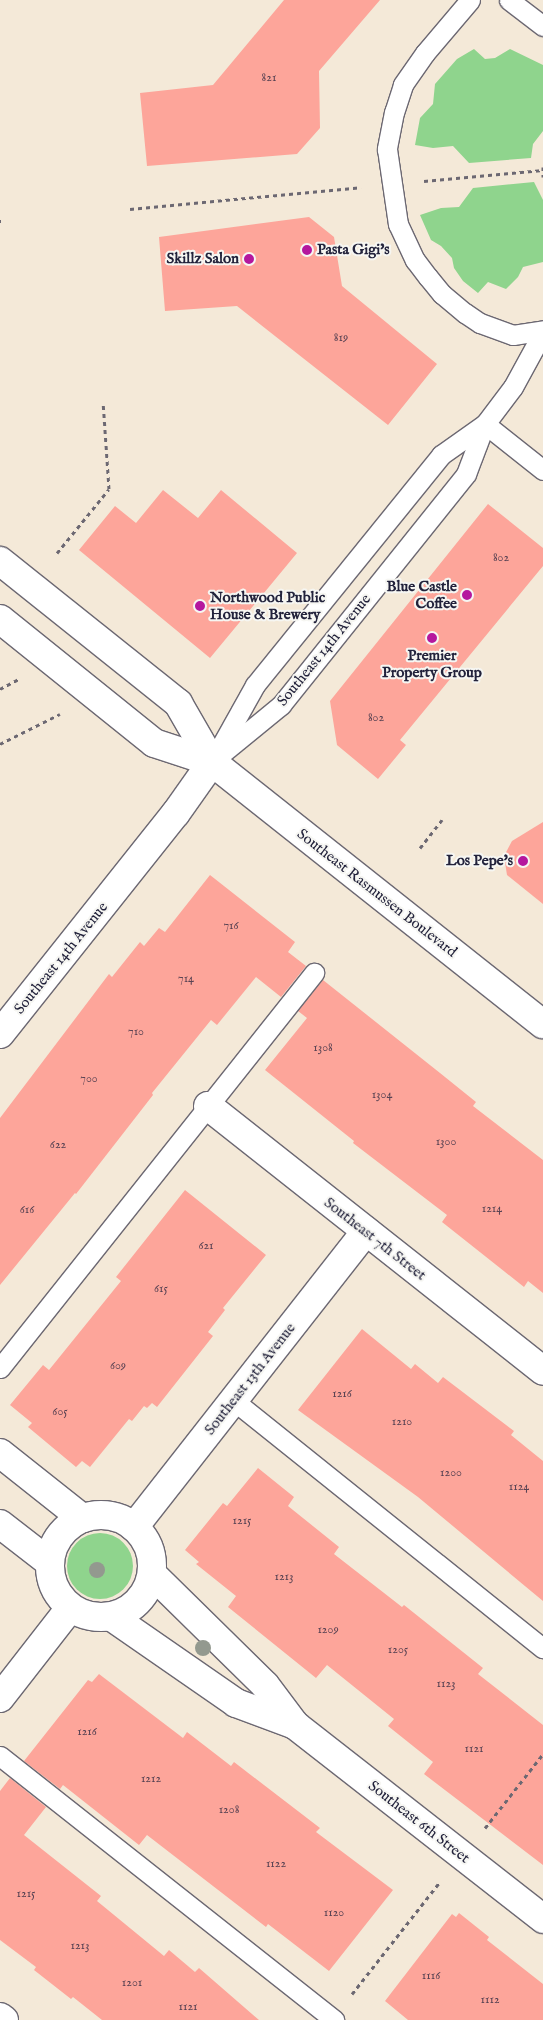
<!DOCTYPE html>
<style>
body{margin:0}
#map{position:relative;width:543px;height:2020px;overflow:hidden;background:#f4e9d8;font-family:"IM FELL English",serif}
div>[style]{position:absolute}
[style*='--x']{left:calc(var(--x)*1px);top:calc(var(--y)*1px);width:calc(var(--w)*1px);rotate:calc(var(--a)*1deg)}
.green>*{inset:0;background:#8fd48d}
.round{border-radius:50%}
.building>*{inset:0;background:#fda59a}
.path>*{height:3px;margin-top:-1.5px;transform-origin:0;background:repeating-linear-gradient(90deg,#6c6872 0 4px,transparent 0 8px)}
.roads{filter:drop-shadow(1px 0 #6c6872) drop-shadow(-1px 0 #6c6872) drop-shadow(0 1px #6c6872) drop-shadow(0 -1px #6c6872)}
.service>*{height:19px;margin:-9.5px;padding:0 9.5px;transform-origin:9.5px;border-radius:9.5px;background:#fff}
.minor>*{height:28px;margin:-14px;padding:0 14px;transform-origin:14px;border-radius:14px;background:#fff}
.minor>.ring{margin:-14px;padding:0;box-sizing:content-box;background:none;border:28px solid #fff;border-radius:50%}
.tertiary>*{height:28px;margin:-14px;padding:0 14px;transform-origin:14px;border-radius:14px;background:#fff}
.trees>*{width:16px;height:16px;margin:-8px;border-radius:50%;background:#93998f}
.dots>*{width:14px;height:14px;translate:-50% -50%;box-sizing:border-box;border:2px solid #f6f6f2;border-radius:50%}
span{translate:-50% -50%;white-space:nowrap;text-align:center;line-height:1.15;-webkit-text-stroke:4px #f6f6f2;paint-order:stroke}
.number-label{font-size:12px;color:#594353}
.number-label span{-webkit-text-stroke-width:0}
.poi-label{font-size:15px;color:#22223b;font-weight:700}
.left{translate:0 -50%;text-align:left}
.right{translate:-100% -50%;text-align:right}
.street-label{font-size:15px;color:#22223b}
</style>
<div id="map">
<div class="green">
<i style="clip-path:polygon(474px 49px,485px 59px,495px 58px,510px 49px,543px 65px,543px 131px,533px 144px,531px 158px,469px 163px,453px 146px,433px 148px,415px 145px,420px 118px,433px 104px,435px 84px,457px 59px)"></i>
<i style="clip-path:polygon(534px 182px,543px 200px,543px 262px,523px 267px,518px 277px,506px 289px,488px 282px,478px 293px,463px 281px,454px 268px,452px 258px,441px 246px,431px 240px,420px 215px,441px 208px,459px 207px,473px 188px)"></i>
<i class="round" style="left:67px;top:1533px;width:66px;height:66px"></i>
</div>
<div class="building">
<i style="clip-path:polygon(284px 0,380px 0,319px 71px,320px 128px,297px 154px,147px 166px,140px 93px,213px 85px)"></i>
<i style="clip-path:polygon(309px 217px,334px 237px,342px 286px,437px 364px,388px 425px,237px 306px,165px 311px,159px 237px)"></i>
<i style="clip-path:polygon(163px 490px,198px 518px,221px 490px,297px 553px,210px 658px,79px 550px,115px 506px,136px 523px)"></i>
<i style="clip-path:polygon(488px 504px,543px 548px,543px 566px,400px 740px,406px 745px,378px 779px,337px 745px,330px 701px)"></i>
<i style="clip-path:polygon(543px 822px,543px 904px,507px 875px,504px 856px,512px 841px)"></i>
<i style="clip-path:polygon(210px 875px,295px 942px,288px 952px,306px 966px,281px 997px,256px 977px,217px 1025px,211px 1020px,152px 1093px,153px 1095px,76px 1194px,75px 1193px,0 1285px,0 1118px,109px 974px,112px 977px,140px 942px,144px 946px,159px 928px,165px 932px)"></i>
<i style="clip-path:polygon(323px 980px,440px 1073px,476px 1102px,473px 1106px,543px 1160px,543px 1293px,528px 1281px,524px 1287px,442px 1222px,447px 1215px,353px 1143px,354px 1141px,265px 1070px,307px 1018px,298px 1011px)"></i>
<i style="clip-path:polygon(185px 1190px,266px 1255px,223px 1308px,225px 1310px,208px 1332px,213px 1336px,157px 1407px,152px 1403px,147px 1408px,144px 1406px,132px 1421px,129px 1419px,90px 1467px,82px 1461px,76px 1467px,28px 1427px,32px 1423px,10px 1405px,43px 1365px,49px 1370px,121px 1281px,116px 1277px)"></i>
<i style="clip-path:polygon(362px 1329px,411px 1369px,415px 1364px,438px 1383px,443px 1377px,514px 1431px,511px 1435px,543px 1461px,543px 1601px,418px 1497px,298px 1410px)"></i>
<i style="clip-path:polygon(258px 1468px,294px 1497px,288px 1506px,339px 1547px,334px 1554px,402px 1607px,404px 1605px,483px 1668px,478px 1674px,543px 1725px,543px 1865px,424px 1774px,433px 1762px,388px 1726px,394px 1719px,327px 1665px,316px 1678px,228px 1607px,236px 1596px,196px 1564px,199px 1562px,185px 1550px,223px 1503px,227px 1506px)"></i>
<i style="clip-path:polygon(99px 1674px,183px 1738px,187px 1732px,231px 1766px,234px 1762px,320px 1828px,316px 1832px,393px 1890px,329px 1971px,268px 1924px,266px 1927px,147px 1835px,139px 1845px,63px 1785px,60px 1789px,24px 1761px,88px 1680px,92px 1682px)"></i>
<i style="clip-path:polygon(10px 1778px,46px 1807px,24px 1835px,101px 1896px,97px 1901px,164px 1956px,169px 1950px,195px 1972px,199px 1968px,259px 2020px,102px 2020px,73px 1997px,71px 1999px,34px 1970px,36px 1967px,0 1940px,0 1791px)"></i>
<i style="clip-path:polygon(459px 1913px,489px 1937px,487px 1940px,543px 1984px,543px 2020px,408px 2020px,385px 2001px,452px 1914px,456px 1917px)"></i>
</div>
<div class="path">
<i style="--x:543;--y:167;--w:10;--a:90"></i>
<i style="--x:424;--y:181;--w:120;--a:-5.3"></i>
<i style="--x:130;--y:209;--w:232;--a:-5.4"></i>
<i style="--x:0;--y:221;--w:1;--a:0"></i>
<i style="--x:57;--y:553;--w:82;--a:-50.9"></i>
<i style="--x:109;--y:489;--w:87;--a:-93.9"></i>
<i style="--x:0;--y:689;--w:21;--a:-28"></i>
<i style="--x:0;--y:744;--w:67;--a:-26.6"></i>
<i style="--x:420;--y:848;--w:36;--a:-52"></i>
<i style="--x:485;--y:1828;--w:94;--a:-51.9"></i>
<i style="--x:352;--y:1994;--w:141;--a:-51.9"></i>
</div>
<div class="roads">
<div class="service">
<i style="--x:470;--y:0;--w:70;--a:130.3"></i>
<i style="--x:425;--y:53;--w:39;--a:125"></i>
<i style="--x:403;--y:85;--w:28;--a:108"></i>
<i style="--x:394;--y:112;--w:38;--a:101"></i>
<i style="--x:387;--y:149;--w:76;--a:81.7"></i>
<i style="--x:398;--y:224;--w:40;--a:65"></i>
<i style="--x:415;--y:260;--w:21;--a:53"></i>
<i style="--x:428;--y:277;--w:22;--a:51"></i>
<i style="--x:442;--y:294;--w:30;--a:40"></i>
<i style="--x:465;--y:313;--w:18;--a:34"></i>
<i style="--x:480;--y:323;--w:35;--a:20"></i>
<i style="--x:513;--y:335;--w:30;--a:-9"></i>
<i style="--x:509;--y:0;--w:43;--a:37.4"></i>
<i style="--x:485;--y:424;--w:74;--a:38.4"></i>
<i style="--x:220;--y:755;--w:79;--a:-39.3"></i>
<i style="--x:281;--y:705;--w:296;--a:-51.3"></i>
<i style="--x:466;--y:474;--w:53;--a:-69.2"></i>
<i style="--x:212;--y:762;--w:88;--a:-60.8"></i>
<i style="--x:255;--y:685;--w:296;--a:-51"></i>
<i style="--x:441;--y:455;--w:54;--a:-35.2"></i>
<i style="--x:485;--y:424;--w:46;--a:-52.9"></i>
<i style="--x:513;--y:387;--w:63;--a:-61.4"></i>
<i style="--x:0;--y:1368;--w:505;--a:-51.52"></i>
<i style="--x:233;--y:1400;--w:397;--a:38.7"></i>
<i style="--x:0;--y:1756;--w:426;--a:38.3"></i>
</div>
<div class="minor">
<i style="--x:0;--y:1034;--w:283;--a:-51.5"></i>
<i style="--x:176;--y:813;--w:62;--a:-54.8"></i>
<i style="--x:208;--y:1106;--w:427;--a:38.3"></i>
<i style="--x:0;--y:1453;--w:105;--a:38.4"></i>
<i class="ring" style="left:50px;top:1515px;width:74px;height:74px"></i>
<i style="--x:0;--y:1524;--w:62;--a:37.8"></i>
<i style="--x:134;--y:1527;--w:376;--a:-51.9"></i>
<i style="--x:152;--y:1574;--w:158;--a:44.5"></i>
<i style="--x:265;--y:1685;--w:50;--a:53.1"></i>
<i style="--x:295;--y:1725;--w:315;--a:38"></i>
<i style="--x:112;--y:1617;--w:151;--a:34.7"></i>
<i style="--x:236;--y:1703;--w:63;--a:20.4"></i>
<i style="--x:0;--y:1698;--w:114;--a:-52.1"></i>
<i style="--x:0;--y:2017;--w:5;--a:37"></i>
</div>
<div class="tertiary">
<i style="--x:0;--y:561;--w:228;--a:38.6"></i>
<i style="--x:178;--y:703;--w:68;--a:60"></i>
<i style="--x:0;--y:619;--w:198;--a:38.8"></i>
<i style="--x:154;--y:743;--w:61;--a:18.1"></i>
<i style="--x:212;--y:762;--w:422;--a:38.4"></i>
</div>
</div>
<div class="trees">
<i style="left:97px;top:1570px"></i>
<i style="left:203px;top:1648px"></i>
</div>
<div class="dots">
<i style="left:307px;top:250px;background:#b5179e"></i>
<i style="left:249px;top:259px;background:#b5179e"></i>
<i style="left:467px;top:595px;background:#b5179e"></i>
<i style="left:200px;top:606px;background:#b5179e"></i>
<i style="left:432px;top:638px;background:#b5179e"></i>
<i style="left:523px;top:861px;background:#b5179e"></i>
</div>
<div class="number-label">
<span style="left:269px;top:78px">821</span>
<span style="left:341px;top:338px">819</span>
<span style="left:501px;top:558px">802</span>
<span style="left:376px;top:718px">802</span>
<span style="left:231px;top:926px">716</span>
<span style="left:186px;top:979px">714</span>
<span style="left:136px;top:1032px">710</span>
<span style="left:323px;top:1048px">1308</span>
<span style="left:89px;top:1079px">700</span>
<span style="left:382px;top:1095px">1304</span>
<span style="left:446px;top:1142px">1300</span>
<span style="left:58px;top:1145px">622</span>
<span style="left:492px;top:1209px">1214</span>
<span style="left:27px;top:1210px">616</span>
<span style="left:206px;top:1246px">621</span>
<span style="left:161px;top:1289px">615</span>
<span style="left:118px;top:1366px">609</span>
<span style="left:342px;top:1394px">1216</span>
<span style="left:60px;top:1412px">605</span>
<span style="left:402px;top:1422px">1210</span>
<span style="left:451px;top:1473px">1200</span>
<span style="left:519px;top:1487px">1124</span>
<span style="left:242px;top:1521px">1215</span>
<span style="left:284px;top:1577px">1213</span>
<span style="left:328px;top:1630px">1209</span>
<span style="left:398px;top:1650px">1205</span>
<span style="left:446px;top:1684px">1123</span>
<span style="left:87px;top:1732px">1216</span>
<span style="left:474px;top:1749px">1121</span>
<span style="left:151px;top:1779px">1212</span>
<span style="left:229px;top:1810px">1208</span>
<span style="left:276px;top:1864px">1122</span>
<span style="left:26px;top:1894px">1215</span>
<span style="left:334px;top:1913px">1120</span>
<span style="left:80px;top:1946px">1213</span>
<span style="left:431px;top:1976px">1116</span>
<span style="left:132px;top:1983px">1201</span>
<span style="left:490px;top:2000px">1112</span>
<span style="left:188px;top:2007px">1121</span>
</div>
<div class="poi-label">
<span class="left" style="left:317px;top:250px">Pasta Gigi's</span>
<span class="right" style="left:239px;top:259px">Skillz Salon</span>
<span class="right" style="left:457px;top:595px">Blue Castle<br>Coffee</span>
<span class="left" style="left:210px;top:606px">Northwood Public<br>House &amp; Brewery</span>
<span style="left:432px;top:664px">Premier<br>Property Group</span>
<span class="right" style="left:513px;top:861px">Los Pepe's</span>
</div>
<div class="street-label">
<span style="left:324px;top:650px;rotate:-51deg">Southeast 14th Avenue</span>
<span style="left:377px;top:893px;rotate:38deg">Southeast Rasmussen Boulevard</span>
<span style="left:61px;top:958px;rotate:-51deg">Southeast 14th Avenue</span>
<span style="left:375px;top:1239px;rotate:38deg">Southeast 7th Street</span>
<span style="left:250px;top:1379px;rotate:-52deg">Southeast 13th Avenue</span>
<span style="left:419px;top:1822px;rotate:38deg">Southeast 6th Street</span>
</div>
</div>
